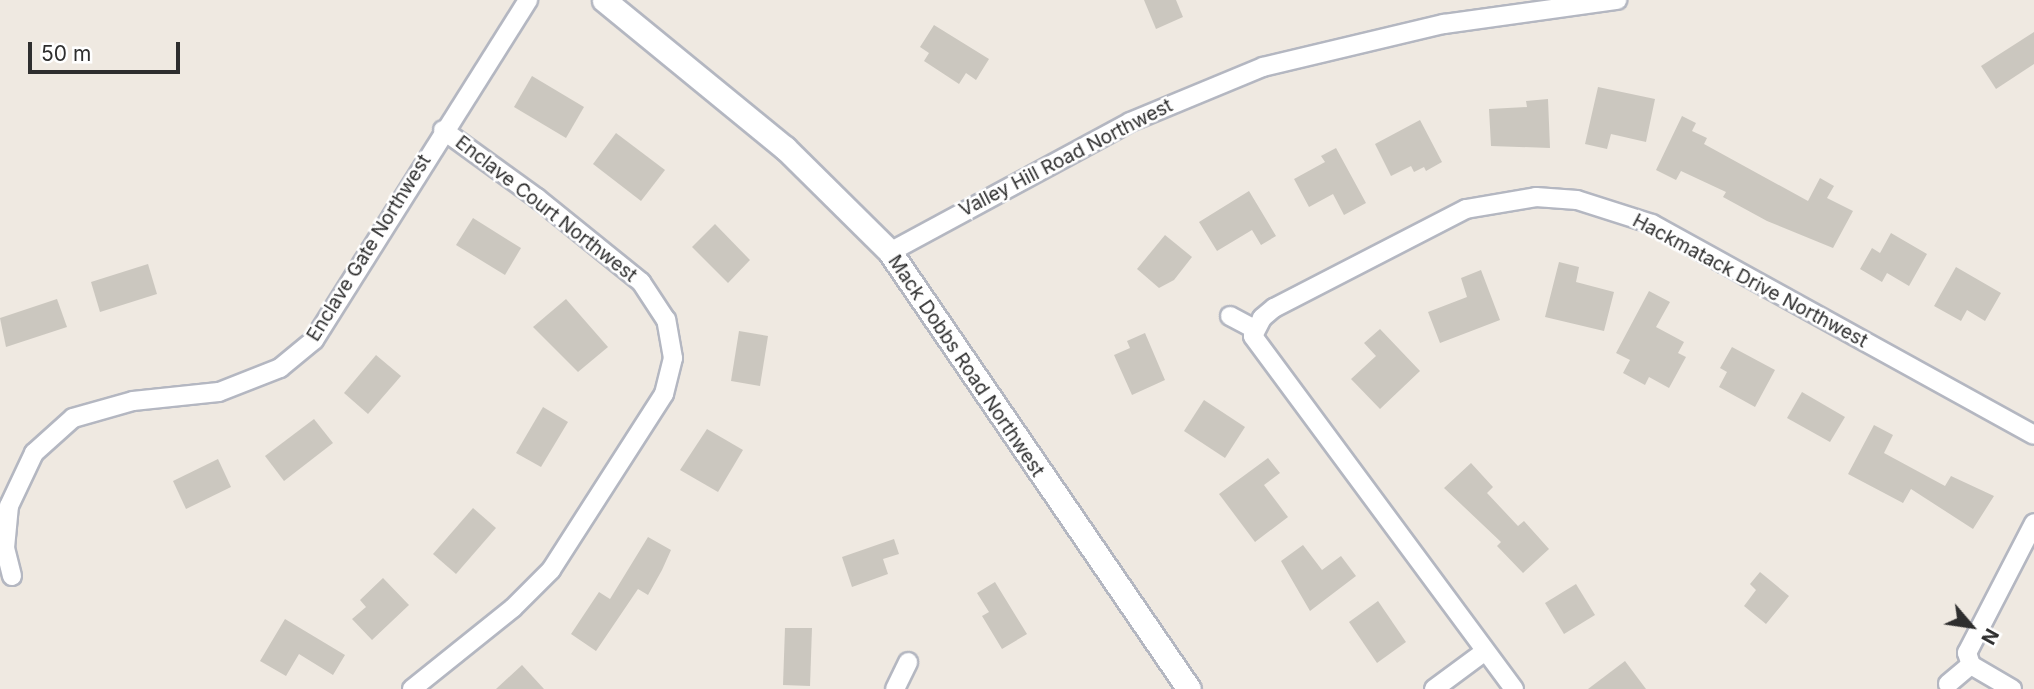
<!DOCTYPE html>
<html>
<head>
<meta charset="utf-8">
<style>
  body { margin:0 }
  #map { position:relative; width:2034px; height:689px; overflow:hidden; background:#efe9e1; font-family:Inter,sans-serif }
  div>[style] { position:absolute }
  .building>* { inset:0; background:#cbc7bf }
  .roads { filter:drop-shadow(2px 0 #b4b7c1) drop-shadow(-2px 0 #b4b7c1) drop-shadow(0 2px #b4b7c1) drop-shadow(0 -2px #b4b7c1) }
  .minor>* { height:18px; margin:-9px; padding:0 9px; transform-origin:9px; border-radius:9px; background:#fff }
  .tertiary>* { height:23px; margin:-11.5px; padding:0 11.5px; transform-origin:11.5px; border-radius:11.5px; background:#fff }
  span { translate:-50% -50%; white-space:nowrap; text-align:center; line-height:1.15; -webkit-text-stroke:5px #fff; paint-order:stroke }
  .street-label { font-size:19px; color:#2e2e2e }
  .north { position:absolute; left:1936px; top:591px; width:70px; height:70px; -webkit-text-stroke:5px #fff; paint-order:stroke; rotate:119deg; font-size:19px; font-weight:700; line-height:28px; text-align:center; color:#2e2e2e }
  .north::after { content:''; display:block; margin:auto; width:24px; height:32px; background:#2e2e2e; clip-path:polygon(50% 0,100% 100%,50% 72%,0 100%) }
  .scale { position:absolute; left:28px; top:42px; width:152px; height:32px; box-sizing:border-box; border:4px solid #2e2e2e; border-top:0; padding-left:9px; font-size:21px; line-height:24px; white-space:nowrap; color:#2e2e2e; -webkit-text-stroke:5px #fff; paint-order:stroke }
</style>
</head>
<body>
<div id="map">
  <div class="building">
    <div style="clip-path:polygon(1144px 0,1176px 0,1183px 17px,1156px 29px)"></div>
    <div style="clip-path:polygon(934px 25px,989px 59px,976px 80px,966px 73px,959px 84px,924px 61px,929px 53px,920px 47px)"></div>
    <div style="clip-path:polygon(2034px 32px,2034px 64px,1996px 89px,1981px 66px)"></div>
    <div style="clip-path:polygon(532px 76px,584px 107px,566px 138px,514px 107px)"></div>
    <div style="clip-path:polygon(1598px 87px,1655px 99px,1646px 142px,1611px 134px,1607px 149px,1585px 144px)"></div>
    <div style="clip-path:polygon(1548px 99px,1550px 148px,1491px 146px,1489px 109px,1527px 107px,1526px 101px)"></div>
    <div style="clip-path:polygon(1682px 116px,1696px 123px,1692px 131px,1707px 138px,1704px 144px,1808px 201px,1820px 178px,1834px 186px,1827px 198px,1853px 211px,1833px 248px,1767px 221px,1723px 197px,1726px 192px,1681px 171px,1676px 180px,1656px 170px)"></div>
    <div style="clip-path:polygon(1420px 120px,1442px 162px,1426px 171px,1424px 167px,1414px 172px,1411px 166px,1391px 176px,1375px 144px)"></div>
    <div style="clip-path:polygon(616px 133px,665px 170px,641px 201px,593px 164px)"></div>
    <div style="clip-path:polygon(1336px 148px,1366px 203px,1344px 215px,1333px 194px,1309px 207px,1294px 179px,1325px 162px,1321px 156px)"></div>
    <div style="clip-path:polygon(1249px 191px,1276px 236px,1261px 245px,1252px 230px,1217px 251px,1199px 222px)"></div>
    <div style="clip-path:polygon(473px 218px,521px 248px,505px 275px,456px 245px)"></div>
    <div style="clip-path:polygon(715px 224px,750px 260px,728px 283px,692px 247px)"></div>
    <div style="clip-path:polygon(1891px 233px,1927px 254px,1909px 286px,1887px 273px,1882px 282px,1860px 269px,1872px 248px,1880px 253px)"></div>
    <div style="clip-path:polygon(1165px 235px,1192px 257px,1174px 280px,1159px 288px,1137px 269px)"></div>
    <div style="clip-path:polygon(1559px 262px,1579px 267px,1576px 282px,1614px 292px,1604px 331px,1545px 317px)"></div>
    <div style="clip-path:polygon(148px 264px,157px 294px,100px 312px,91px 282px)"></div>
    <div style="clip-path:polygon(1956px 267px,2001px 293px,1985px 321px,1967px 310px,1961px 321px,1934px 306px)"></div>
    <div style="clip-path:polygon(1481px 270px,1500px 320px,1440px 343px,1428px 312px,1467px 297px,1461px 278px)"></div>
    <div style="clip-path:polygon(1649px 291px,1670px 302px,1656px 327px,1684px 342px,1678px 353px,1686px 357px,1669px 388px,1649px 377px,1645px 385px,1623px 373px,1630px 360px,1616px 353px)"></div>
    <div style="clip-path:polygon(57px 299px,67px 327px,6px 347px,0 318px)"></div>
    <div style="clip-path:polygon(566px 299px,608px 347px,578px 372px,533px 327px)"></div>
    <div style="clip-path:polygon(1380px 329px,1420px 371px,1380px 409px,1351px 379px,1376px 356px,1364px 343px)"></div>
    <div style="clip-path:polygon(739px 331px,768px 336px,760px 386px,731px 381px)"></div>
    <div style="clip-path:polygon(1145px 333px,1165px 380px,1132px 395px,1114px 355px,1130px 348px,1127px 341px)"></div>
    <div style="clip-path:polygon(1732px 347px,1775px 370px,1755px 407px,1719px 387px,1727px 372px,1720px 368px)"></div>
    <div style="clip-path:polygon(376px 355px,401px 376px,368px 414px,344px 393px)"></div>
    <div style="clip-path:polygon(1802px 392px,1845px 417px,1830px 442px,1787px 418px)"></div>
    <div style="clip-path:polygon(1204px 400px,1245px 427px,1225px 458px,1184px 431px)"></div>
    <div style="clip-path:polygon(543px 407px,568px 422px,541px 467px,516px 453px)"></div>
    <div style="clip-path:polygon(314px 419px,333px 443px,284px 481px,265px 456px)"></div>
    <div style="clip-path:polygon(1874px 425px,1893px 435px,1884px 453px,1945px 486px,1951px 476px,1994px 496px,1973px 529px,1911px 489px,1903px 503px,1848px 474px)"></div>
    <div style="clip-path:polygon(707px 429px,743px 450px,718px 492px,680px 470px)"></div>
    <div style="clip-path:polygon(1268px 458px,1280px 473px,1264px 485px,1288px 517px,1255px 542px,1219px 494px)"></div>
    <div style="clip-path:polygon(218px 459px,231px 487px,186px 509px,173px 481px)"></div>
    <div style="clip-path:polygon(1471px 463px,1493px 487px,1487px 493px,1518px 526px,1524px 521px,1549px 549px,1523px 573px,1497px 546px,1501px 542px,1444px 488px)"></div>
    <div style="clip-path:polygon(473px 508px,496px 528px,456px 574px,433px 554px)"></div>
    <div style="clip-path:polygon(648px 537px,671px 550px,662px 570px,648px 595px,638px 589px,596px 651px,571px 634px,599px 592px,610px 599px)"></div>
    <div style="clip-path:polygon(894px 539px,899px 554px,883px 559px,888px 574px,852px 587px,842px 557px)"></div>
    <div style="clip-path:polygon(1303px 545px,1322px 570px,1341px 556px,1356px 576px,1310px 611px,1281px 561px)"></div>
    <div style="clip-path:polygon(1760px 572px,1789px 596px,1766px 624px,1744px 606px,1756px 590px,1750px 584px)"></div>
    <div style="clip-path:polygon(383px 578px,409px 605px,372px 640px,352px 619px,366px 607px,360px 600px)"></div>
    <div style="clip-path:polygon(995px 582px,1027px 634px,1002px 649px,982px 616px,989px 612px,977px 593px)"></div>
    <div style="clip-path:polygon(1576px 584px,1595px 615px,1564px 634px,1545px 603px)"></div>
    <div style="clip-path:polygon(1378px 601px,1406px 642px,1377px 663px,1349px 622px)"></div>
    <div style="clip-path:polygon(285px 619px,345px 655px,333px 675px,299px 654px,286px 676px,260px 661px)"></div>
    <div style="clip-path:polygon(785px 628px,812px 628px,810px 686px,783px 685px)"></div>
    <div style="clip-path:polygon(1625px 661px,1646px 689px,1588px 689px)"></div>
    <div style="clip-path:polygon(522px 665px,544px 689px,496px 689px)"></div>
  </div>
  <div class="roads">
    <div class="minor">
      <div style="left:890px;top:252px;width:273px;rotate:-28.4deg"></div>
      <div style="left:1130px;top:122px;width:144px;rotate:-22.5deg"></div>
      <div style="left:1263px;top:67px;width:186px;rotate:-13.4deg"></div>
      <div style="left:1444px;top:24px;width:175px;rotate:-7.9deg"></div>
      <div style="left:1230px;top:316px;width:27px;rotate:28deg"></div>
      <div style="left:12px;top:576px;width:29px;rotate:-104deg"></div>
      <div style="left:5px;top:548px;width:42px;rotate:-84.6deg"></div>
      <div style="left:9px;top:506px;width:59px;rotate:-64.7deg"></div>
      <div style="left:34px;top:453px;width:52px;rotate:-41.9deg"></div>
      <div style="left:73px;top:418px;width:62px;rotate:-15.8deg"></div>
      <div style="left:133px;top:401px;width:86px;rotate:-6deg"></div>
      <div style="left:219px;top:392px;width:66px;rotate:-21.5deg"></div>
      <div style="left:280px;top:368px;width:44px;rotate:-39.5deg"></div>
      <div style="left:314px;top:340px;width:402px;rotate:-57.8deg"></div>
      <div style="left:1948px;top:684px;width:30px;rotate:-40deg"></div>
      <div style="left:412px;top:689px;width:129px;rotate:-38.7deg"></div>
      <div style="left:513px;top:608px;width:54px;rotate:-45deg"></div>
      <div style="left:551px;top:570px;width:209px;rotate:-57.3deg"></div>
      <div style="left:664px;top:394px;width:37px;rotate:-76deg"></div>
      <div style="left:673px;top:358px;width:39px;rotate:-100deg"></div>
      <div style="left:666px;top:320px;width:45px;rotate:-123.3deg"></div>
      <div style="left:641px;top:282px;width:134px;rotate:-141.1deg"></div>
      <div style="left:537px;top:198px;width:116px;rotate:-144.1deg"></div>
      <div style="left:895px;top:689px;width:30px;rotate:-64deg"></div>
      <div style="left:1434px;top:689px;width:62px;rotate:-36.5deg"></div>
      <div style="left:1514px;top:689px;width:439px;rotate:-126.5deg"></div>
      <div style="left:1253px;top:336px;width:20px;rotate:-63deg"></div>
      <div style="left:1262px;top:318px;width:16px;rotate:-40deg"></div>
      <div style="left:1274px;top:308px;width:216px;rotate:-27.3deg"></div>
      <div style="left:1466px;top:209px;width:71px;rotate:-9.7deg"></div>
      <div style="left:1536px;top:197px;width:41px;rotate:4.2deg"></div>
      <div style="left:1577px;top:200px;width:79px;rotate:17.7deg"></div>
      <div style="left:1652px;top:224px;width:436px;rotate:28.9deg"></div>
      <div style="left:2012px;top:689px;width:48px;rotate:-149.7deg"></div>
      <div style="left:1971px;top:665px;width:13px;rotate:-108deg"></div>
      <div style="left:1967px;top:653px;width:146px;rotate:-62.7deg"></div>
    </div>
    <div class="tertiary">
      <div style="left:604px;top:0;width:234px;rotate:39.3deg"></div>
      <div style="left:785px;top:148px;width:148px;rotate:44.7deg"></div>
      <div style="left:890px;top:252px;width:529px;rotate:55.62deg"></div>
    </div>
  </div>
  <div class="street-label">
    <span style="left:1066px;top:158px;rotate:-27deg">Valley Hill Road Northwest</span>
    <span style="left:546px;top:209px;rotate:38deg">Enclave Court Northwest</span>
    <span style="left:369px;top:248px;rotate:-58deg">Enclave Gate Northwest</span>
    <span style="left:1750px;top:281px;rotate:28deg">Hackmatack Drive Northwest</span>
    <span style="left:966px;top:366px;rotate:56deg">Mack Dobbs Road Northwest</span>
  </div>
  <div class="north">N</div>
  <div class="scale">50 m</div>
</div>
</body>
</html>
